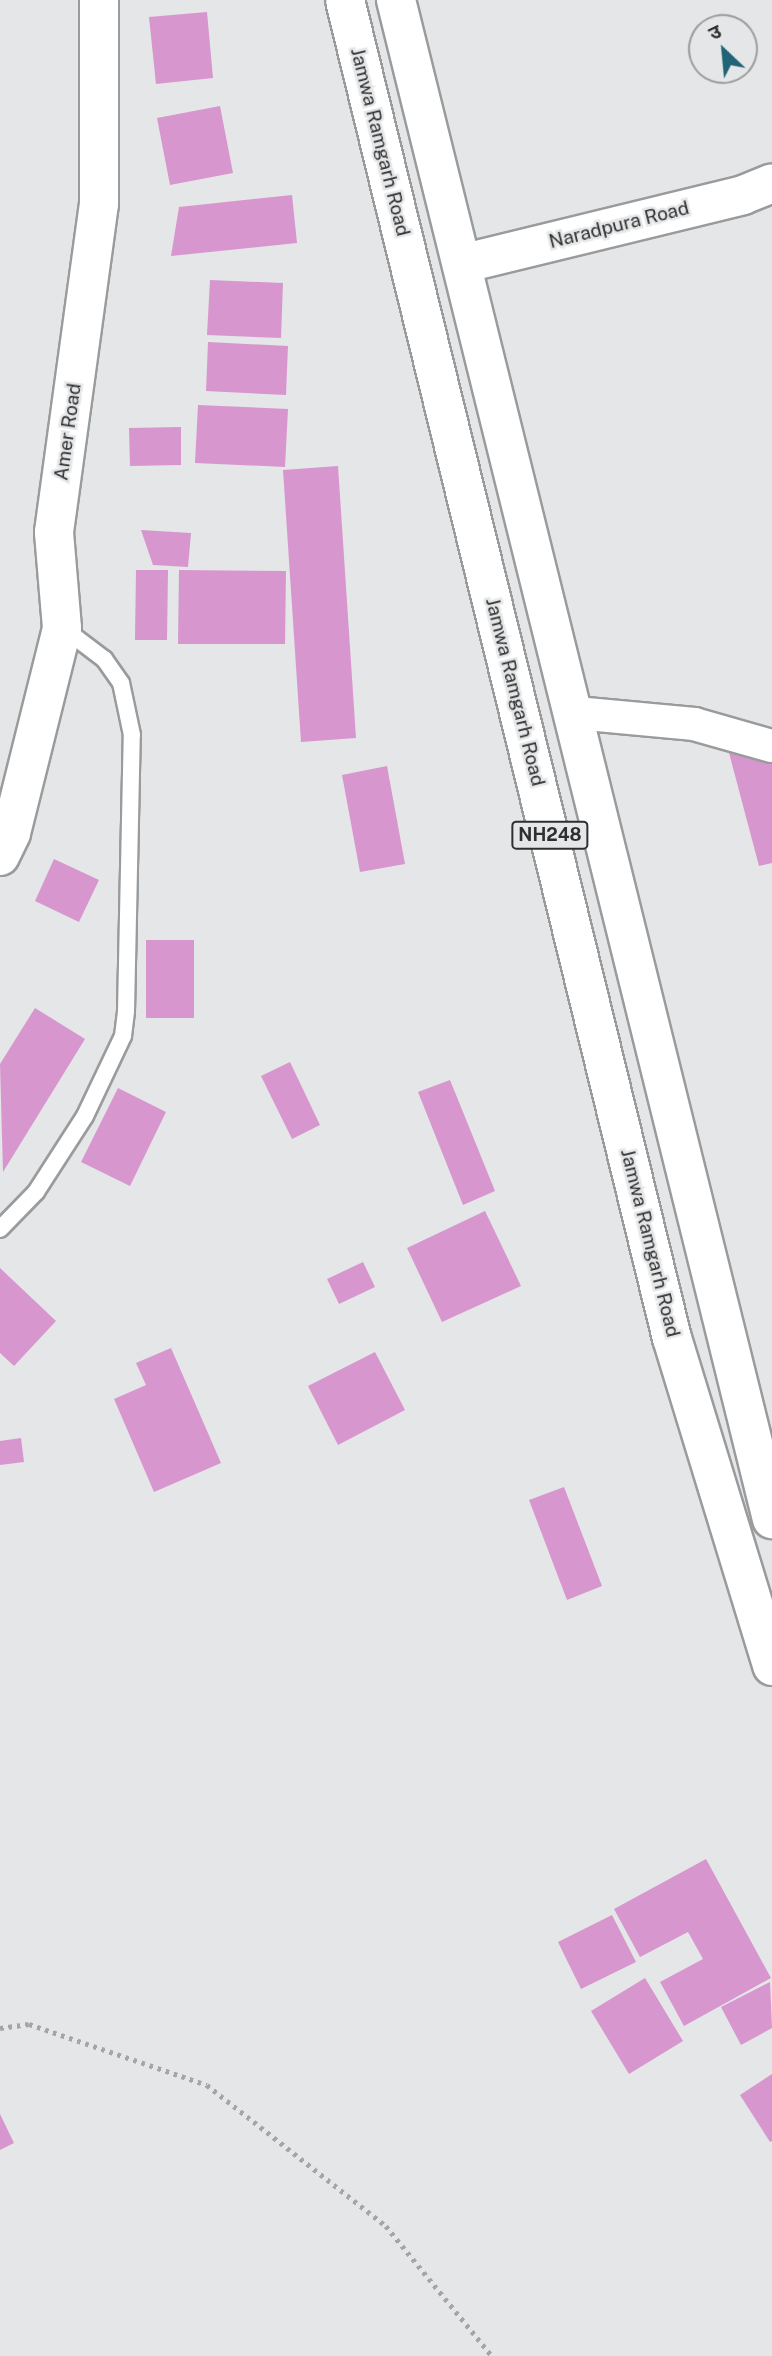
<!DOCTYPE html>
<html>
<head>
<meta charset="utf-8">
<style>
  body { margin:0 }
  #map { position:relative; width:772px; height:2356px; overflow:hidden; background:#e4e6e8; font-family:"Public Sans","Noto Sans Devanagari",sans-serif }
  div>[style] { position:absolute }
  .building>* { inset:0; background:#d896ce }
  .path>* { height:4.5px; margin-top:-2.25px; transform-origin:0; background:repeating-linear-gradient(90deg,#a4a5a7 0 3.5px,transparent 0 8.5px) }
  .roads { filter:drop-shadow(2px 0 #999b9d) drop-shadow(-2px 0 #999b9d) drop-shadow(0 2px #999b9d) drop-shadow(0 -2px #999b9d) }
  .service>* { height:16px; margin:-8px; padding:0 8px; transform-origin:8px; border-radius:8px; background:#fff }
  .minor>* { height:32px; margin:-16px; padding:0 16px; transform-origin:16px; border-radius:16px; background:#fff }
  .tertiary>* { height:38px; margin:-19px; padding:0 19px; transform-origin:19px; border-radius:19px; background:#fff }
  .secondary>* { height:38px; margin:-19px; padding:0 19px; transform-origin:19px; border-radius:19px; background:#fff }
  .trunk>* { height:38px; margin:-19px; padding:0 19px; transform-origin:19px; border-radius:19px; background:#fff }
  span { translate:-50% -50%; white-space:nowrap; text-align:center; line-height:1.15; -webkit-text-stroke:5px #e4e6e8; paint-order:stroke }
  .shield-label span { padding:2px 5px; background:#e4e6e8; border:2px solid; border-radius:5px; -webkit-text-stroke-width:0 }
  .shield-label { font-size:18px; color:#2e2f2f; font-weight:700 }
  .street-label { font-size:19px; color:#2e2f2f }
  .north { position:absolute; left:688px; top:14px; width:70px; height:70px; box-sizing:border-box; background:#e4e6e8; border:2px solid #9b9d9e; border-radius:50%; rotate:334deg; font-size:19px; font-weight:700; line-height:28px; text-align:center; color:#2e2f2f }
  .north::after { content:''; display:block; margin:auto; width:24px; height:32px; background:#226477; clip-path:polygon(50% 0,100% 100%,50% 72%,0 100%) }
</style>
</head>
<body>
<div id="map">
  <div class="building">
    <div style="clip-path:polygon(207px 12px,213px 78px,156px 84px,149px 17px)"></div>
    <div style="clip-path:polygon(220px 106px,233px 173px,170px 185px,157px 118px)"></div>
    <div style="clip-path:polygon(292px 195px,297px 243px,171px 256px,179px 207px)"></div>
    <div style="clip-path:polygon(210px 280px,283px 283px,281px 338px,207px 335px)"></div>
    <div style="clip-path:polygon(208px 342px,288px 346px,286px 395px,206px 391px)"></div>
    <div style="clip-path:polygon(198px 405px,288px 409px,285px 467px,195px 463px)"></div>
    <div style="clip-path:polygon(181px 427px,181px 465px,130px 466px,129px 428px)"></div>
    <div style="clip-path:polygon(338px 466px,356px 738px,301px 742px,283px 470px)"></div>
    <div style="clip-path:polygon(141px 530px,191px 533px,188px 567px,153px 565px)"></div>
    <div style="clip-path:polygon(136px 570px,168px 570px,167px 640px,135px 640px)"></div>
    <div style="clip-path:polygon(179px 570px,286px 571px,285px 644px,178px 644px)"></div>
    <div style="clip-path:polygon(728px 749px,772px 758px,772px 863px,759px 866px)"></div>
    <div style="clip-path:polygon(387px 766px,405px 864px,360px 872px,342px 775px)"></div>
    <div style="clip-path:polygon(54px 859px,99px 880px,79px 922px,35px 901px)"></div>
    <div style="clip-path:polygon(146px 940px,194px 940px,194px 1018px,146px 1018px)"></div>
    <div style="clip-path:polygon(35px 1008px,85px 1039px,3px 1172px,0 1064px)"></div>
    <div style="clip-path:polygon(290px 1062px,320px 1125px,292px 1139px,261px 1076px)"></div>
    <div style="clip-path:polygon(450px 1080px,495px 1191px,463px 1205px,418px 1092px)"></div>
    <div style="clip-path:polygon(118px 1088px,166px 1112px,130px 1186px,81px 1162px)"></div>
    <div style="clip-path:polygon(485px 1211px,521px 1286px,442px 1322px,407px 1248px)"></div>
    <div style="clip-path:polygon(363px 1262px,375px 1287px,339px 1304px,327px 1279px)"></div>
    <div style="clip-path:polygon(0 1268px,56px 1321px,14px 1366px,0 1353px)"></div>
    <div style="clip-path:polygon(171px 1348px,221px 1463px,154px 1492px,114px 1399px,146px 1385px,136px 1363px)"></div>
    <div style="clip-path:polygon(375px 1352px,405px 1410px,338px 1445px,308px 1386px)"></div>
    <div style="clip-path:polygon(21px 1438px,24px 1462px,0 1465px,0 1441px)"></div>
    <div style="clip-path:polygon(564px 1487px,602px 1586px,567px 1600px,529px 1500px)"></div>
    <div style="clip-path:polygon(706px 1859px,771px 1978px,684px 2026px,660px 1982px,703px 1959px,688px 1932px,640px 1957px,614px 1909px)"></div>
    <div style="clip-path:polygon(612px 1915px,636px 1962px,581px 1989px,558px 1942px)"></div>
    <div style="clip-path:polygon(645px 1978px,683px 2041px,629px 2074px,591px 2011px)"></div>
    <div style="clip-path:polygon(770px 1982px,772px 2028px,741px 2045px,721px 2007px)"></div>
    <div style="clip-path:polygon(772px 2074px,772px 2141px,770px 2142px,740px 2095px)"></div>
    <div style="clip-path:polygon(0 2114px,14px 2143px,0 2150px)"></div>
  </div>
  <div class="path">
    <div style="left:0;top:2028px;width:29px;rotate:-8deg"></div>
    <div style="left:29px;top:2024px;width:188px;rotate:18.9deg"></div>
    <div style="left:207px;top:2085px;width:228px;rotate:38.2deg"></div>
    <div style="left:386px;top:2226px;width:168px;rotate:50.8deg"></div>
  </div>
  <div class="roads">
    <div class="service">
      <div style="left:0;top:1229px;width:52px;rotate:-45.8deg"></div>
      <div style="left:36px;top:1192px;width:90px;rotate:-57.2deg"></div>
      <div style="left:85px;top:1116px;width:89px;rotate:-64.6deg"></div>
      <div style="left:123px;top:1036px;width:25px;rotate:-83deg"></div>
      <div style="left:126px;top:1011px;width:276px;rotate:-88.8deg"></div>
      <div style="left:132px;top:735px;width:53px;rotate:-101.9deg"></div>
      <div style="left:121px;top:683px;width:29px;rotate:-125deg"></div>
      <div style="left:104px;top:659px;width:51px;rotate:-142.9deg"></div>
    </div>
    <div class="minor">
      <div style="left:576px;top:713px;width:119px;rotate:5.3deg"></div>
      <div style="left:694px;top:724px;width:81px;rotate:15.8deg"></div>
    </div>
    <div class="tertiary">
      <div style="left:465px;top:263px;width:286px;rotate:-13.7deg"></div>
      <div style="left:743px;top:195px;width:31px;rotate:-22deg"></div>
    </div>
    <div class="secondary">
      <div style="left:0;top:856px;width:25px;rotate:-64deg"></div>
      <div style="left:11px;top:833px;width:211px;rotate:-76deg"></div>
      <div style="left:62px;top:628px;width:96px;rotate:-94.8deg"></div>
      <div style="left:54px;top:532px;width:331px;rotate:-82.2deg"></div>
      <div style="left:99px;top:204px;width:204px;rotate:-90deg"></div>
    </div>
    <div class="trunk">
      <div style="left:345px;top:0;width:1377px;rotate:76.27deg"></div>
      <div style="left:672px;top:1338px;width:343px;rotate:73deg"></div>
      <div style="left:396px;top:0;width:1565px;rotate:76.1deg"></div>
    </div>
  </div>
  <div class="shield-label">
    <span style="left:550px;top:835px">NH248</span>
  </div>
  <div class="street-label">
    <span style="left:380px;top:142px;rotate:76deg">Jamwa Ramgarh Road</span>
    <span style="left:619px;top:225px;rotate:-14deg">Naradpura Road</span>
    <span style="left:68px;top:432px;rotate:-82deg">Amer Road</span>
    <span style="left:515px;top:692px;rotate:76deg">Jamwa Ramgarh Road</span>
    <span style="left:650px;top:1243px;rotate:76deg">Jamwa Ramgarh Road</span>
  </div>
  <div class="north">उ</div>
</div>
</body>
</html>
